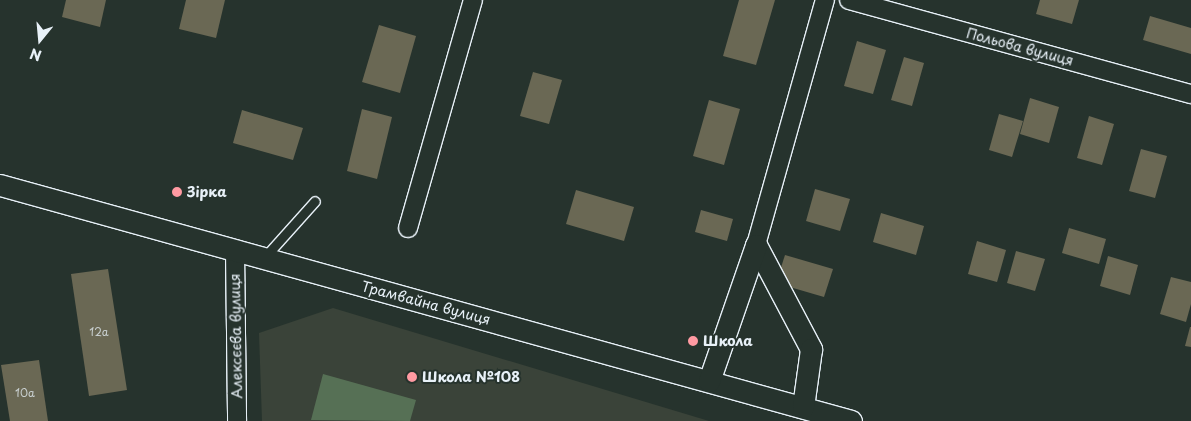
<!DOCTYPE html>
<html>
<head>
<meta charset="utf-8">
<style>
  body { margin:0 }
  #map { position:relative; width:1191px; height:421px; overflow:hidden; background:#26332d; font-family:"Playpen Sans",sans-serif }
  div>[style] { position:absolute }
  .built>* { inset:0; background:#3a4339 }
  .green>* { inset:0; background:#567055 }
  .building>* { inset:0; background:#6a6854 }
  .roads { filter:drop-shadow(1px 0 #e8f1f8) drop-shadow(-1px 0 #e8f1f8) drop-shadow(0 1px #e8f1f8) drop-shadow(0 -1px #e8f1f8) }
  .service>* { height:9px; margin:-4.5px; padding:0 4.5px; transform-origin:4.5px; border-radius:4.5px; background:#26332d }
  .minor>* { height:18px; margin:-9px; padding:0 9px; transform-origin:9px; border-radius:9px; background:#26332d }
  .tertiary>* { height:21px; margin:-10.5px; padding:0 10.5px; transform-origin:10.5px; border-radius:10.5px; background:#26332d }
  .dots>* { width:14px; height:14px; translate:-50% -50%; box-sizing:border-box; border:2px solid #26332d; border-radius:50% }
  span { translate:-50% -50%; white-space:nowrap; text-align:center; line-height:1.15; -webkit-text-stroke:4px #26332d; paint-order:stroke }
  .number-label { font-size:11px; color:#c8cfcf }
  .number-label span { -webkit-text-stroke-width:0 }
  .street-label { font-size:14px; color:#e8f1f8 }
  .poi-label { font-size:14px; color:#e8f1f8; font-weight:700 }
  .left { translate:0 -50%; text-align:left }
  .north { position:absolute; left:15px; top:15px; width:50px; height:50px; -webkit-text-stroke:4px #26332d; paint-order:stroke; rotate:197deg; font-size:14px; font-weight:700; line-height:20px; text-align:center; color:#e8f1f8 }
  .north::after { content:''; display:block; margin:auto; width:18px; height:22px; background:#e8f1f8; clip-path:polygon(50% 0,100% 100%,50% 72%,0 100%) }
</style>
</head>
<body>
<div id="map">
  <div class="built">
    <div style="clip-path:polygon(333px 308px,709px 421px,262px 421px,259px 333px)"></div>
  </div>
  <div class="green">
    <div style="clip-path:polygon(323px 374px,416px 400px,410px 421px,311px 420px)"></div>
  </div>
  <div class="building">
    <div style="clip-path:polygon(66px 0,106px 0,100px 27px,62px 17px)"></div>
    <div style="clip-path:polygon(186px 0,225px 0,216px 38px,179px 29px)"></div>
    <div style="clip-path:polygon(739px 0,775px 0,756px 65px,723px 56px)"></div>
    <div style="clip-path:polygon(1040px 0,1079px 0,1072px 24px,1036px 14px)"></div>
    <div style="clip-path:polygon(1150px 16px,1191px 28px,1191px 54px,1143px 40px)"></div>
    <div style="clip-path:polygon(379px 25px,416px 36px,400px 93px,362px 82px)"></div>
    <div style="clip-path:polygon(857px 41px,886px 50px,873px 94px,844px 86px)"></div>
    <div style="clip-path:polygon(904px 57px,924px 63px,912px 106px,891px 100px)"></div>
    <div style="clip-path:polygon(533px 72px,562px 80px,549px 124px,520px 116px)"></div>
    <div style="clip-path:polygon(1030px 98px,1059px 107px,1049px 143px,1020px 134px)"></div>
    <div style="clip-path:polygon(709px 100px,740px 109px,724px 165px,693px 156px)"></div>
    <div style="clip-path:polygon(362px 109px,392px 117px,377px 179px,347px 171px)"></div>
    <div style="clip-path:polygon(242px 110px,303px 128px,293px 160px,233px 143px)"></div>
    <div style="clip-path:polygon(999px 114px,1023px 121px,1012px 157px,989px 150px)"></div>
    <div style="clip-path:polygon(1089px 116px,1114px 124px,1102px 165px,1077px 158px)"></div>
    <div style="clip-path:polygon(1141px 149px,1167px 156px,1155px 198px,1129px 191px)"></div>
    <div style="clip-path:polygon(815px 189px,850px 199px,840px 231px,806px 221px)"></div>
    <div style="clip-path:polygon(576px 190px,634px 207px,624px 241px,566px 224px)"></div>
    <div style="clip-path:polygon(701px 210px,733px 219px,727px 241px,695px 232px)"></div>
    <div style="clip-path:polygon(881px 213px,924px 226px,916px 255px,873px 242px)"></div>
    <div style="clip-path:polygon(1069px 228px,1106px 239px,1099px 264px,1062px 253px)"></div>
    <div style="clip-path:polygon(977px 241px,1006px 250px,997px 282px,968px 274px)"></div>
    <div style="clip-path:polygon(1016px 251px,1045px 259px,1035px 291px,1007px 283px)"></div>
    <div style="clip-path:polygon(785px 255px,833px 269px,824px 297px,776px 283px)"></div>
    <div style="clip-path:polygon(1108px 256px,1138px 265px,1130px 295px,1100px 286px)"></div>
    <div style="clip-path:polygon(108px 269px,127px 390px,89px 396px,71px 274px)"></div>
    <div style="clip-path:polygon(1171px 277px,1191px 282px,1191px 304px,1186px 322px,1160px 314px)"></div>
    <div style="clip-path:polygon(1190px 327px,1191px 327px,1191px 347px,1185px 346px)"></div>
    <div style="clip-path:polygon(39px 360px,48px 421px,10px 421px,1px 365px)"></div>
  </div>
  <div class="roads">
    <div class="service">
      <div style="left:264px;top:258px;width:76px;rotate:-48.2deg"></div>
    </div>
    <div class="minor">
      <div style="left:849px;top:0;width:355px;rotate:15.4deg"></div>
      <div style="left:408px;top:228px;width:237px;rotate:-74.1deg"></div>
      <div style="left:756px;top:245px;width:255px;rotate:-74.3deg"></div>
      <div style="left:235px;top:250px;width:171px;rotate:89.3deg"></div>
    </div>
    <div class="tertiary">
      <div style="left:0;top:185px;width:883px;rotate:15.5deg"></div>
      <div style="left:756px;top:245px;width:118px;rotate:62.1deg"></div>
      <div style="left:811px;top:349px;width:59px;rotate:97.9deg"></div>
      <div style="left:709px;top:381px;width:144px;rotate:-70.9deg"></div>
    </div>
  </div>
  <div class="dots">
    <div style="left:177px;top:192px;background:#ff9aa2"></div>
    <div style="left:693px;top:341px;background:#ff9aa2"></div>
    <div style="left:412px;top:377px;background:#ff9aa2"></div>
  </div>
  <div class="number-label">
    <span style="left:99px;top:332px">12а</span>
    <span style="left:25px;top:393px">10а</span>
  </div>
  <div class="street-label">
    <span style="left:1020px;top:47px;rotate:15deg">Польова вулиця</span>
    <span style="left:426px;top:303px;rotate:15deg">Трамвайна вулиця</span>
    <span style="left:236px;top:336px;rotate:-91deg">Алексєєва вулиця</span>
  </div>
  <div class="poi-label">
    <span class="left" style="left:187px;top:192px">Зірка</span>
    <span class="left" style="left:703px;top:341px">Школа</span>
    <span class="left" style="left:422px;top:377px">Школа №108</span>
  </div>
  <div class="north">N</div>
</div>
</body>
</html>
